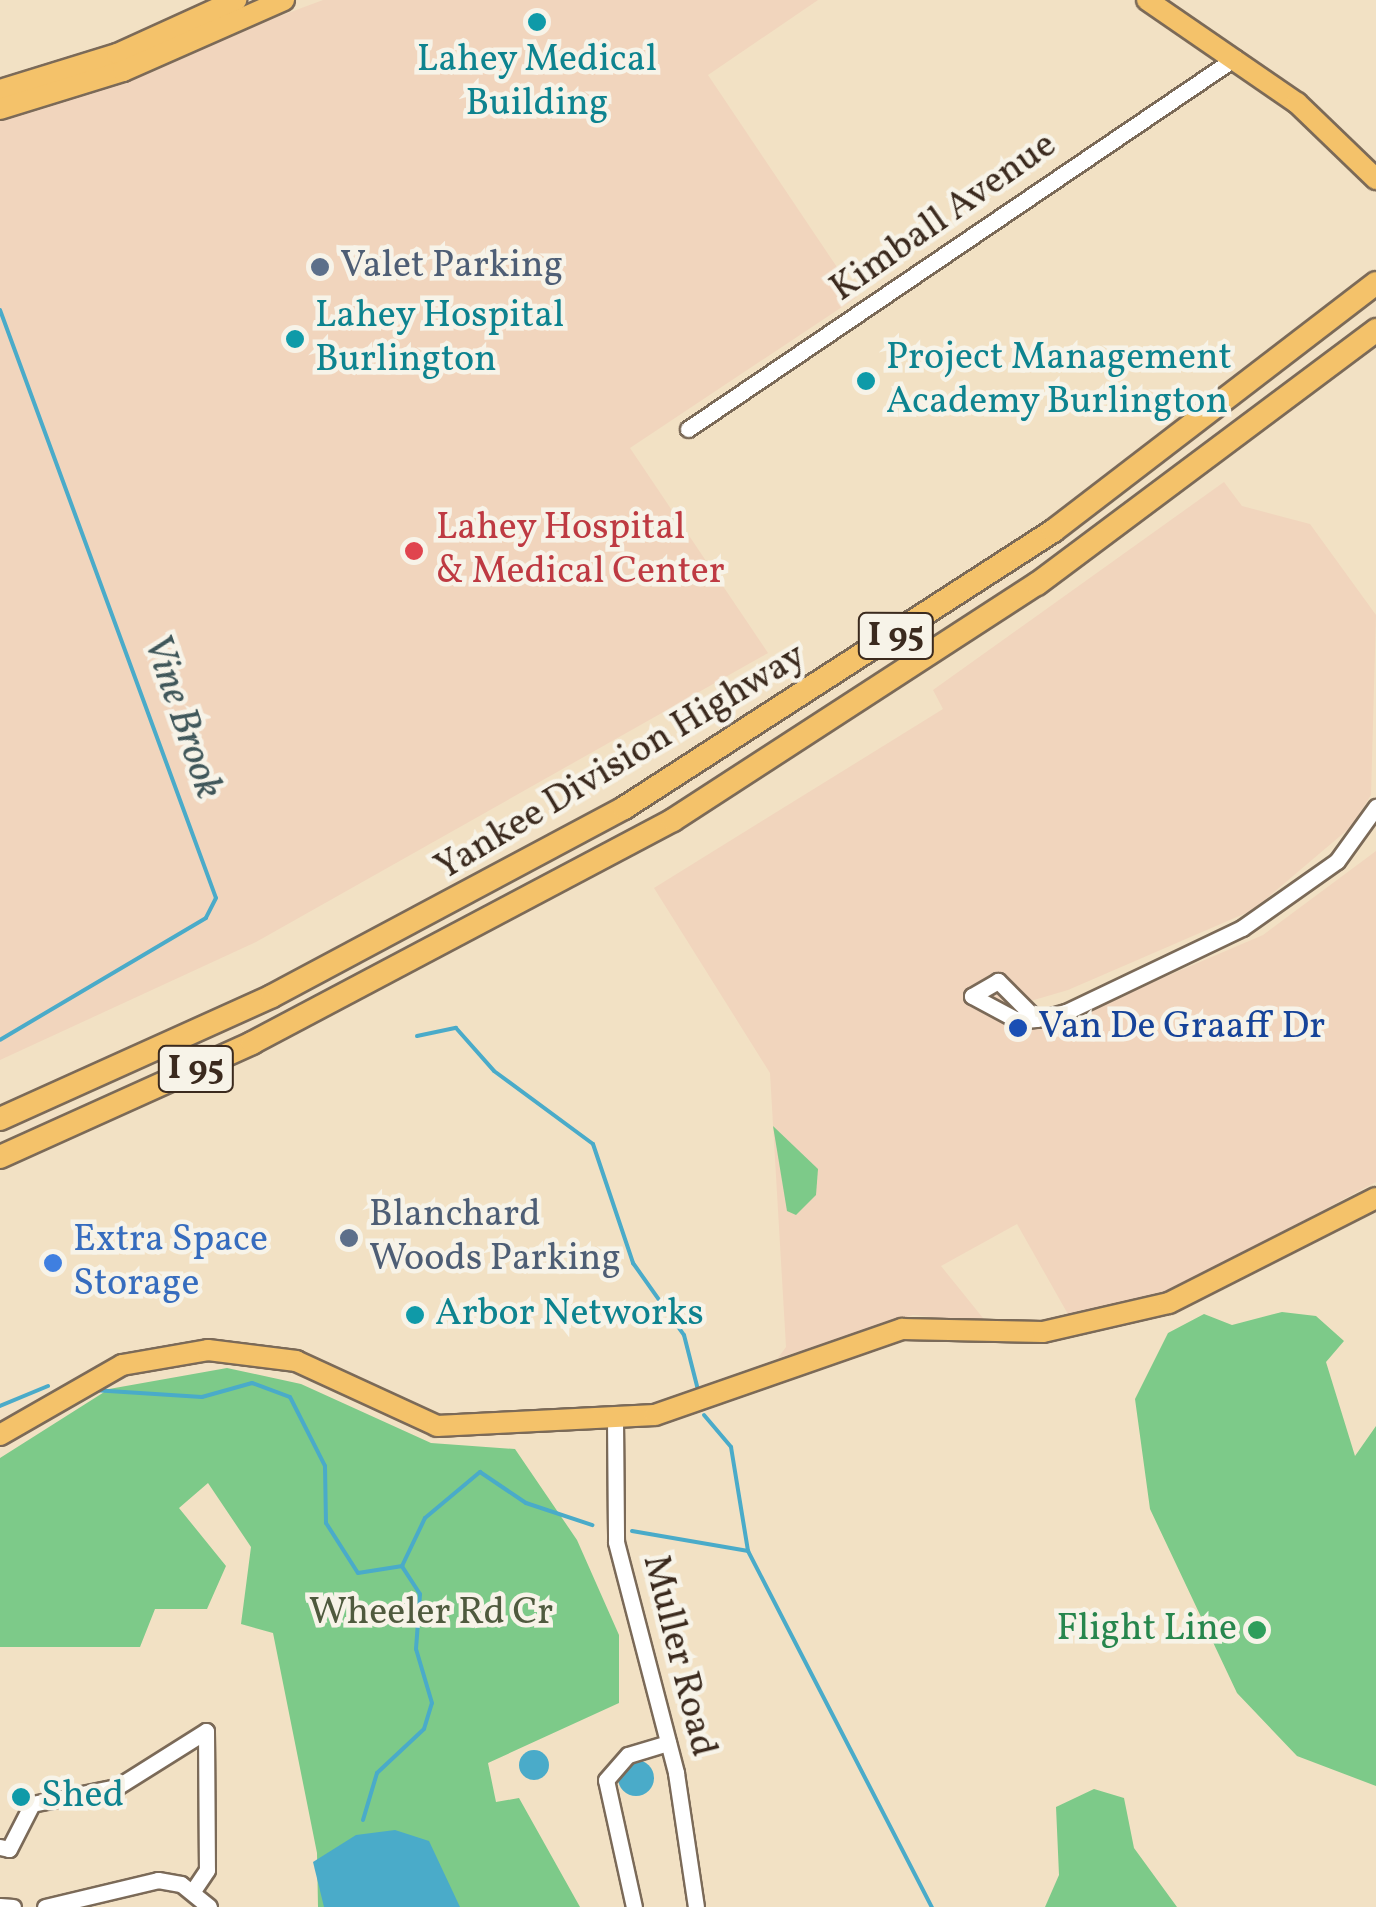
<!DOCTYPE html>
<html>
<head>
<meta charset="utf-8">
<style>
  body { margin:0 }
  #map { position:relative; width:1376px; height:1907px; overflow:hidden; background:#f2e1c4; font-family:Vollkorn,serif }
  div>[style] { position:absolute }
  .built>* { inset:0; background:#f1d5bd }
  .green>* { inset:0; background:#7dca89 }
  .water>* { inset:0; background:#4aabc9 }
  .round { border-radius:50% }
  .stream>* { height:4px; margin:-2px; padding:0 2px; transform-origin:2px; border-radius:2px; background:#4aabc9 }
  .roads { filter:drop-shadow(2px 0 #7b6a58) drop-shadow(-2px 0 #7b6a58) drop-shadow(0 2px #7b6a58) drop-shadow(0 -2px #7b6a58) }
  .minor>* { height:15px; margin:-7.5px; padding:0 7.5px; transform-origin:7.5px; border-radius:7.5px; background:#fff }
  .major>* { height:20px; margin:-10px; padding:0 10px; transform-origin:10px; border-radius:10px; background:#f4c26a }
  .highway>* { height:22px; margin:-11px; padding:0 11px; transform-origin:11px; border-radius:11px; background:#f4c26a }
  .dots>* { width:28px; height:28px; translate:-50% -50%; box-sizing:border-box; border:5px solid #f7f3e8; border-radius:50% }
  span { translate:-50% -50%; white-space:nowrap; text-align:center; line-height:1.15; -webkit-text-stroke:9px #f7f3e8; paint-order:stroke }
  .shield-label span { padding:2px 8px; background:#f7f3e8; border:2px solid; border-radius:8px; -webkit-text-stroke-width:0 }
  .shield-label { font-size:35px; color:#3b2a1e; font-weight:700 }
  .culture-label { font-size:38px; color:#0d838f }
  .left { translate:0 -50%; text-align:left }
  .street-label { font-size:38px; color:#3b2a1e }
  .service-label { font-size:38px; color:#4e5e75 }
  .health-label { font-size:38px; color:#be3a42 }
  .transit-label { font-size:38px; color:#164399 }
  .shop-label { font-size:38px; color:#366cbe }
  .park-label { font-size:38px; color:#4f5a3e }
  .leisure-label { font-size:38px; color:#27864d }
  .right { translate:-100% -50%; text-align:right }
  .water-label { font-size:40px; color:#40575a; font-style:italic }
</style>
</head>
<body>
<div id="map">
  <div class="built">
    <div style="clip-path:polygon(323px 0,818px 0,708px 75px,857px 297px,630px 448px,768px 653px,256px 942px,0 1060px,0 120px)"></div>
    <div style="clip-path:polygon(1224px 482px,1242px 506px,1310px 524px,1376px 615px,1371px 795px,1352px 826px,1253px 910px,1068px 990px,1003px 1009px,981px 998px,968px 1005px,1024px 1027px,1076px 1015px,1263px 935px,1376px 851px,1376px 1182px,1176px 1288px,1069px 1316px,1017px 1224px,941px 1266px,987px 1323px,913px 1315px,778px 1358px,786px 1347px,770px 1073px,654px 888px,943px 709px,933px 690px)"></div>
  </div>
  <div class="green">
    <div style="clip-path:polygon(773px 1126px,818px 1169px,816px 1195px,796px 1215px,787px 1211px)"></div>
    <div style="clip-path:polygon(1282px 1312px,1316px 1316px,1344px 1341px,1326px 1362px,1355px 1456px,1376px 1426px,1376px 1786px,1297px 1756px,1237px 1693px,1150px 1509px,1135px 1399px,1168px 1333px,1204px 1314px,1232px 1325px)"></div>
    <div style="clip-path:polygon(227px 1368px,301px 1384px,431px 1443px,515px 1449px,577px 1540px,619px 1635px,619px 1703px,488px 1763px,496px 1802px,519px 1798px,580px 1907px,318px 1907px,317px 1853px,273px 1633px,241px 1624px,251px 1547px,208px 1483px,179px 1508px,226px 1566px,207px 1609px,155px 1609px,140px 1647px,0 1647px,0 1458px,109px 1389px)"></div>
    <div style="clip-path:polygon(1094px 1789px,1124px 1798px,1134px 1848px,1177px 1907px,1045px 1907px,1059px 1875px,1056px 1807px)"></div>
  </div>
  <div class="water">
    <div class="round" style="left:519px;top:1750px;width:30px;height:30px"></div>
    <div class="round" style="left:618px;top:1760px;width:36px;height:36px"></div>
    <div style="clip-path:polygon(395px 1830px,429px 1841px,460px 1907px,324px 1907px,313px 1862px,356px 1835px)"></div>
  </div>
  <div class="stream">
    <div style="left:0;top:310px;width:626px;rotate:69.83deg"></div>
    <div style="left:216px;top:898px;width:22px;rotate:117deg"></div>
    <div style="left:206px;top:918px;width:239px;rotate:149.4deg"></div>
    <div style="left:417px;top:1036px;width:40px;rotate:-12deg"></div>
    <div style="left:456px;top:1028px;width:57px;rotate:48.5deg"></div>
    <div style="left:494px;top:1071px;width:123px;rotate:36.4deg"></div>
    <div style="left:593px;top:1144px;width:126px;rotate:71.4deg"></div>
    <div style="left:633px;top:1263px;width:88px;rotate:54.7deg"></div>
    <div style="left:684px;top:1335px;width:57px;rotate:75.7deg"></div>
    <div style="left:93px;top:1390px;width:109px;rotate:3.7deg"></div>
    <div style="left:202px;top:1397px;width:52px;rotate:-15.6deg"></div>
    <div style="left:252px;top:1383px;width:40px;rotate:20.2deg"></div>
    <div style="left:290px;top:1397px;width:77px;rotate:63.1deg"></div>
    <div style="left:325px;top:1466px;width:57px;rotate:89deg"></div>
    <div style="left:326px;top:1523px;width:59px;rotate:57.4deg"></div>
    <div style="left:358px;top:1573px;width:45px;rotate:-9deg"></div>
    <div style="left:0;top:1406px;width:52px;rotate:-22.6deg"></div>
    <div style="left:704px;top:1415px;width:42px;rotate:49.8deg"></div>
    <div style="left:731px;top:1447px;width:105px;rotate:80.7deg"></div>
    <div style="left:748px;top:1551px;width:401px;rotate:62.7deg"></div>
    <div style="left:632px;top:1531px;width:118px;rotate:9.8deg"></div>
    <div style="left:402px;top:1566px;width:53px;rotate:-64.4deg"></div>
    <div style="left:425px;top:1518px;width:72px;rotate:-39.9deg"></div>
    <div style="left:480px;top:1472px;width:55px;rotate:34deg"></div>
    <div style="left:526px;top:1503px;width:70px;rotate:18.4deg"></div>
    <div style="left:363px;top:1820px;width:49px;rotate:-73.4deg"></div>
    <div style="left:377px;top:1773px;width:64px;rotate:-43.1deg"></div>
    <div style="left:424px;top:1729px;width:27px;rotate:-73deg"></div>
    <div style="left:432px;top:1703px;width:56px;rotate:-106.5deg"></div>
    <div style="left:416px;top:1649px;width:55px;rotate:-85.8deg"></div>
    <div style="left:420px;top:1594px;width:33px;rotate:-123deg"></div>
  </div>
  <div class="roads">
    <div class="minor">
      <div style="left:688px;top:429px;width:661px;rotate:-34.15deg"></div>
      <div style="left:1036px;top:1019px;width:54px;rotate:-135deg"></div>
      <div style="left:998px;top:981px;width:30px;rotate:150deg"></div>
      <div style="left:972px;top:996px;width:49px;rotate:28.1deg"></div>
      <div style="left:1015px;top:1019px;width:10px;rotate:6deg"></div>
      <div style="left:1025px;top:1020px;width:11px;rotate:-5deg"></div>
      <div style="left:1036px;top:1019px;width:12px;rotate:-9deg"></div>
      <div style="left:1048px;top:1017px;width:19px;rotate:-16deg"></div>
      <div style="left:1066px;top:1012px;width:195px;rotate:-25.5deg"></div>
      <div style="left:1242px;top:928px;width:116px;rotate:-35.2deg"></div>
      <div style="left:1337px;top:861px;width:67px;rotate:-54.2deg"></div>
      <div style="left:615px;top:1419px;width:123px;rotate:89.5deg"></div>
      <div style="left:616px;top:1542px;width:239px;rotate:75.4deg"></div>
      <div style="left:676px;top:1773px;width:135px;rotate:81.5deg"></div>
      <div style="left:0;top:1847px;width:9px;rotate:13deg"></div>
      <div style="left:9px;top:1849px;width:51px;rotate:-62.9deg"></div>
      <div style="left:32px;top:1804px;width:87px;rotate:-11.3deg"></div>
      <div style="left:117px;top:1787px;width:105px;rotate:-32.2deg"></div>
      <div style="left:206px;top:1731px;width:139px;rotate:89.6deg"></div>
      <div style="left:207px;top:1870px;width:25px;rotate:124deg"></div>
      <div style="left:0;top:1906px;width:13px;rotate:4deg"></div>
      <div style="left:45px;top:1907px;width:116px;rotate:-13.4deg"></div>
      <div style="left:158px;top:1880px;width:23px;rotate:10deg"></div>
      <div style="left:181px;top:1884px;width:36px;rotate:39deg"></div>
      <div style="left:634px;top:1907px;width:130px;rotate:-102.4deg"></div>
      <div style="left:606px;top:1780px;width:33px;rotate:-49deg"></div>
      <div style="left:628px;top:1755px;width:42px;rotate:-16.7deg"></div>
    </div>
    <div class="major">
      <div style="left:1147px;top:0;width:182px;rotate:34.5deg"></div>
      <div style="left:1297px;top:103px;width:110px;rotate:43.9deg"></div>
      <div style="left:0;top:90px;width:122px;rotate:-17.1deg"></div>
      <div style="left:117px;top:54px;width:131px;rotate:-24.4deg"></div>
      <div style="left:0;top:109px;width:129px;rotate:-17.2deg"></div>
      <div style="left:123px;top:71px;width:176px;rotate:-23.8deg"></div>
      <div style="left:0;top:1435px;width:141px;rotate:-29.8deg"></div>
      <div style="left:122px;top:1365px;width:87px;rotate:-9.9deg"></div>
      <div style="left:208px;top:1350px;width:89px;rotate:7.1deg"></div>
      <div style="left:296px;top:1361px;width:155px;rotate:24.7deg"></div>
      <div style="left:437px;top:1426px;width:218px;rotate:-2.9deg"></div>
      <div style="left:655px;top:1415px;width:262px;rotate:-19.2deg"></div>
      <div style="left:902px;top:1329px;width:141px;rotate:1.2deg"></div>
      <div style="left:1043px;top:1332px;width:129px;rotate:-13deg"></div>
      <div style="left:1169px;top:1303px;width:232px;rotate:-26.9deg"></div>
    </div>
    <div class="highway">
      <div style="left:0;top:1119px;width:299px;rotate:-24.3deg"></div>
      <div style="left:272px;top:996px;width:399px;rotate:-28.1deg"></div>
      <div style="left:624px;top:808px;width:511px;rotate:-32.85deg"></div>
      <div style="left:1053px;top:531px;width:407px;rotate:-37.5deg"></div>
      <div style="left:0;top:1157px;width:277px;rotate:-24.3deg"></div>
      <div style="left:252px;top:1043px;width:476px;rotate:-27.9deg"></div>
      <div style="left:673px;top:820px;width:434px;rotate:-33deg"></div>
      <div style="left:1037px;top:584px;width:424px;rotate:-36.8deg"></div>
    </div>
  </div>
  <div class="dots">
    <div style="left:537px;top:22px;background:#0f9aa8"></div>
    <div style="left:320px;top:267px;background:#5c6f8a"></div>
    <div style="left:295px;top:339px;background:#0f9aa8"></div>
    <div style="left:866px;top:381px;background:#0f9aa8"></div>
    <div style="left:414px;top:551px;background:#e0444e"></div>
    <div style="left:1018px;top:1028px;background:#1a4fb4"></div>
    <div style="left:349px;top:1238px;background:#5c6f8a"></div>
    <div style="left:53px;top:1263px;background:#3f7fe0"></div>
    <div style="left:415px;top:1315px;background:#0f9aa8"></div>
    <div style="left:1257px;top:1630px;background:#2e9e5b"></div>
    <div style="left:21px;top:1797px;background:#0f9aa8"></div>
  </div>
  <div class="shield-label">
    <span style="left:896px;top:636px">I 95</span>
    <span style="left:196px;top:1069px">I 95</span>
  </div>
  <div class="culture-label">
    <span style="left:537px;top:83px">Lahey Medical<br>Building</span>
    <span class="left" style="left:315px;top:339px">Lahey Hospital<br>Burlington</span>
    <span class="left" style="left:886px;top:381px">Project Management<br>Academy Burlington</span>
    <span class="left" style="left:435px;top:1315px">Arbor Networks</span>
    <span class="left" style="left:41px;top:1797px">Shed</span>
  </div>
  <div class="street-label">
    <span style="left:944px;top:218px;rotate:-35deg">Kimball Avenue</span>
    <span style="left:621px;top:763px;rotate:-31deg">Yankee Division Highway</span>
    <span style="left:678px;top:1656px;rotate:76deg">Muller Road</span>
  </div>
  <div class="service-label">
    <span class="left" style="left:340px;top:267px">Valet Parking</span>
    <span class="left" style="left:369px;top:1238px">Blanchard<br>Woods Parking</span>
  </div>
  <div class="health-label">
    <span class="left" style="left:436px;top:551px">Lahey Hospital<br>&amp; Medical Center</span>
  </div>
  <div class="transit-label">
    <span class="left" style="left:1038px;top:1028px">Van De Graaff Dr</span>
  </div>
  <div class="shop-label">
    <span class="left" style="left:73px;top:1263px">Extra Space<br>Storage</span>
  </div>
  <div class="park-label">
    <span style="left:431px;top:1614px">Wheeler Rd Cr</span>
  </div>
  <div class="leisure-label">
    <span class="right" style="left:1237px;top:1630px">Flight Line</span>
  </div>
  <div class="water-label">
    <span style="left:181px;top:717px;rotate:71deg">Vine Brook</span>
  </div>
</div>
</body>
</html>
